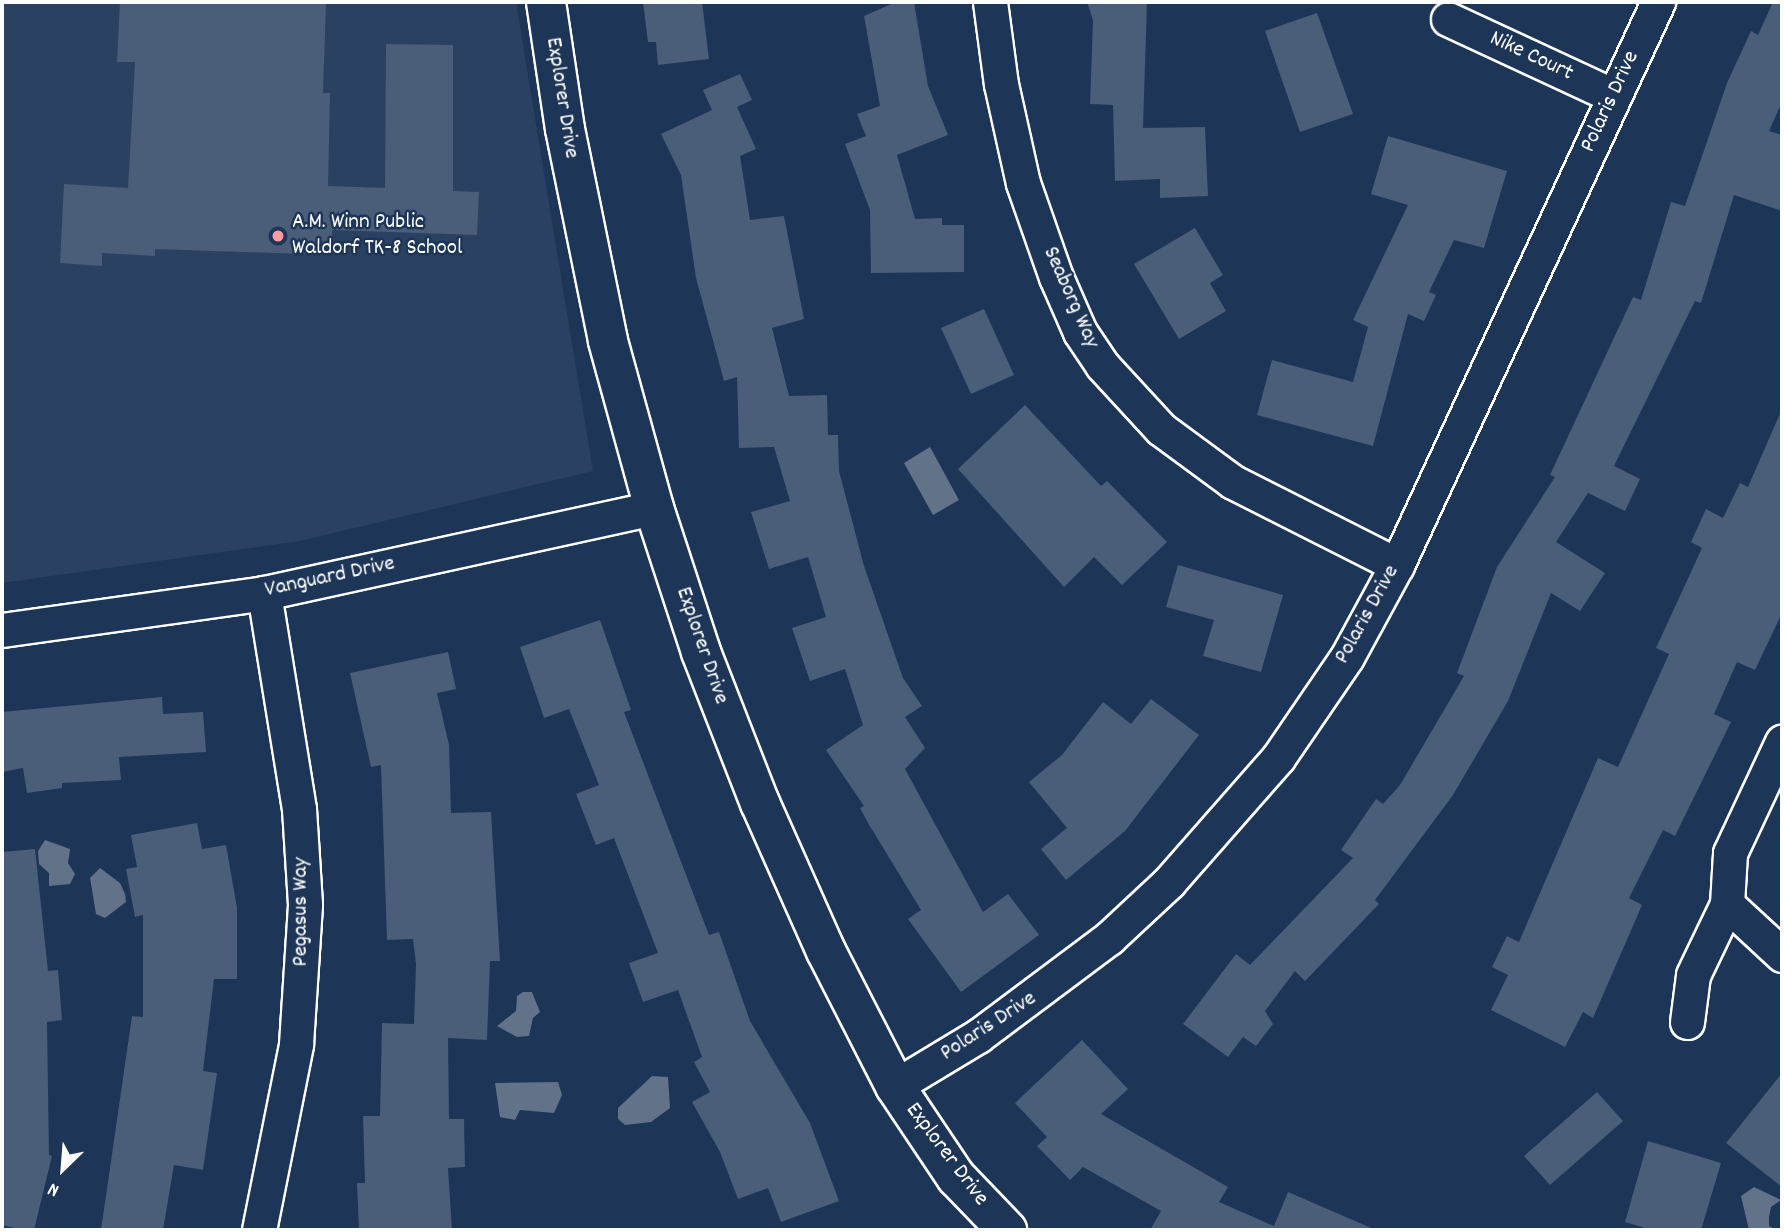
<!DOCTYPE html>
<html>
<head>
<meta charset="utf-8">
<style>
  body { margin:0 }
  #map { position:relative; width:1784px; height:1232px; overflow:hidden; background:#1d3557; font-family:Dekko,sans-serif }
  div>[style] { position:absolute }
  .built>* { inset:0; background:#2a4161 }
  .water>* { inset:0; background:#617289 }
  .building>* { inset:0; background:#4a5d79 }
  .roads { filter:drop-shadow(2px 0 #fff) drop-shadow(-2px 0 #fff) drop-shadow(0 2px #fff) drop-shadow(0 -2px #fff) }
  .minor>* { height:33px; margin:-16.5px; padding:0 16.5px; transform-origin:16.5px; border-radius:16.5px; background:#1d3557 }
  .tertiary>* { height:38px; margin:-19px; padding:0 19px; transform-origin:19px; border-radius:19px; background:#1d3557 }
  .dots>* { width:19px; height:19px; translate:-50% -50%; box-sizing:border-box; border:4px solid #1d3557; border-radius:50% }
  span { translate:-50% -50%; white-space:nowrap; text-align:center; line-height:1.15; -webkit-text-stroke:5px #1d3557; paint-order:stroke }
  .street-label { font-size:23px; color:#fff }
  .poi-label { font-size:23px; color:#fff }
  .left { translate:0 -50%; text-align:left }
  .frame { position:absolute; inset:0; border:4px solid #fff; pointer-events:none }
  .north { position:absolute; left:28px; top:1134px; width:70px; height:70px; -webkit-text-stroke:5px #1d3557; paint-order:stroke; rotate:205deg; font-size:19px; font-weight:700; line-height:28px; text-align:center; color:#fff }
  .north::after { content:''; display:block; margin:auto; width:24px; height:32px; background:#fff; clip-path:polygon(50% 0,100% 100%,50% 72%,0 100%) }
</style>
</head>
<body>
<div id="map">
  <div class="built">
    <div style="clip-path:polygon(2px 2px,516px 2px,593px 471px,300px 541px,2px 583px)"></div>
  </div>
  <div class="water">
    <div style="clip-path:polygon(930px 447px,959px 500px,933px 515px,904px 463px)"></div>
    <div style="clip-path:polygon(45px 840px,70px 849px,68px 863px,75px 874px,70px 884px,49px 886px,49px 873px,39px 864px,38px 851px)"></div>
    <div style="clip-path:polygon(100px 868px,120px 883px,125px 894px,126px 902px,105px 918px,96px 914px,90px 878px)"></div>
    <div style="clip-path:polygon(523px 992px,532px 992px,540px 1012px,533px 1018px,529px 1036px,517px 1037px,497px 1026px,516px 1011px,517px 996px)"></div>
    <div style="clip-path:polygon(652px 1076px,668px 1077px,670px 1108px,651px 1122px,625px 1125px,618px 1119px,618px 1108px)"></div>
    <div style="clip-path:polygon(558px 1082px,562px 1095px,554px 1113px,520px 1110px,515px 1120px,500px 1117px,495px 1083px)"></div>
    <div style="clip-path:polygon(1754px 1187px,1781px 1200px,1771px 1207px,1769px 1217px,1769px 1226px,1777px 1230px,1749px 1230px,1741px 1196px)"></div>
  </div>
  <div class="building">
    <div style="clip-path:polygon(120px 2px,326px 4px,323px 93px,330px 93px,328px 186px,385px 188px,386px 44px,453px 45px,453px 191px,479px 192px,477px 235px,332px 230px,332px 255px,155px 249px,155px 256px,102px 253px,102px 266px,60px 263px,64px 184px,128px 188px,135px 62px,117px 62px)"></div>
    <div style="clip-path:polygon(643px 2px,702px 2px,709px 59px,658px 65px,656px 42px,648px 42px)"></div>
    <div style="clip-path:polygon(896px 2px,914px 2px,928px 86px,948px 135px,897px 155px,915px 219px,942px 218px,942px 225px,964px 225px,964px 272px,871px 273px,870px 210px,845px 144px,866px 136px,857px 114px,880px 106px,864px 16px)"></div>
    <div style="clip-path:polygon(1087px 2px,1147px 2px,1143px 128px,1205px 127px,1208px 196px,1160px 198px,1160px 179px,1115px 181px,1113px 105px,1090px 104px,1093px 20px)"></div>
    <div style="clip-path:polygon(1773px 2px,1782px 2px,1782px 102px,1769px 131px,1782px 135px,1782px 211px,1734px 195px,1701px 303px,1695px 301px,1614px 466px,1640px 479px,1625px 511px,1588px 493px,1556px 542px,1605px 573px,1580px 611px,1551px 593px,1508px 701px,1453px 795px,1375px 900px,1379px 904px,1305px 981px,1295px 971px,1265px 1011px,1273px 1024px,1256px 1046px,1243px 1037px,1228px 1057px,1183px 1024px,1236px 954px,1250px 965px,1353px 858px,1341px 850px,1376px 799px,1383px 804px,1400px 785px,1464px 676px,1457px 673px,1497px 567px,1555px 477px,1550px 475px,1633px 297px,1641px 300px,1671px 202px,1685px 206px,1727px 83px,1751px 31px,1758px 35px)"></div>
    <div style="clip-path:polygon(1317px 13px,1353px 114px,1300px 132px,1265px 31px)"></div>
    <div style="clip-path:polygon(740px 74px,752px 100px,737px 107px,756px 149px,740px 156px,750px 220px,784px 216px,804px 319px,772px 328px,789px 396px,827px 395px,828px 435px,838px 435px,839px 471px,864px 566px,903px 678px,922px 706px,905px 717px,925px 748px,905px 769px,983px 912px,1008px 894px,1039px 935px,961px 992px,908px 919px,921px 910px,868px 823px,860px 808px,864px 806px,826px 750px,863px 725px,845px 669px,810px 681px,792px 628px,826px 617px,808px 557px,769px 569px,751px 512px,790px 501px,774px 447px,739px 448px,737px 377px,724px 381px,696px 278px,681px 175px,661px 134px,712px 110px,703px 90px)"></div>
    <div style="clip-path:polygon(1388px 136px,1507px 171px,1484px 248px,1454px 240px,1429px 292px,1436px 295px,1424px 321px,1408px 314px,1373px 446px,1257px 415px,1272px 360px,1353px 382px,1368px 327px,1353px 320px,1408px 205px,1371px 194px)"></div>
    <div style="clip-path:polygon(1195px 228px,1223px 275px,1210px 283px,1226px 311px,1179px 339px,1134px 264px)"></div>
    <div style="clip-path:polygon(984px 309px,1014px 375px,971px 394px,941px 328px)"></div>
    <div style="clip-path:polygon(1025px 405px,1101px 486px,1107px 481px,1167px 542px,1122px 585px,1094px 557px,1064px 587px,958px 469px)"></div>
    <div style="clip-path:polygon(1782px 409px,1782px 613px,1755px 670px,1737px 662px,1714px 714px,1731px 722px,1675px 836px,1663px 830px,1629px 898px,1642px 905px,1593px 1018px,1583px 1012px,1565px 1047px,1491px 1010px,1508px 975px,1492px 967px,1507px 936px,1519px 942px,1598px 758px,1618px 767px,1669px 654px,1656px 648px,1702px 548px,1691px 542px,1706px 509px,1723px 518px,1740px 483px,1748px 487px)"></div>
    <div style="clip-path:polygon(1178px 565px,1283px 595px,1261px 672px,1203px 656px,1214px 620px,1166px 607px)"></div>
    <div style="clip-path:polygon(600px 620px,631px 710px,624px 712px,709px 935px,719px 932px,750px 1021px,810px 1123px,839px 1201px,781px 1222px,768px 1188px,738px 1199px,720px 1152px,692px 1102px,710px 1092px,694px 1062px,702px 1057px,678px 990px,643px 1002px,629px 963px,658px 953px,614px 838px,596px 845px,576px 794px,599px 785px,569px 709px,544px 718px,520px 647px)"></div>
    <div style="clip-path:polygon(448px 652px,456px 689px,437px 693px,449px 745px,451px 813px,491px 812px,500px 961px,490px 961px,487px 1040px,448px 1038px,449px 1119px,464px 1119px,465px 1167px,448px 1168px,452px 1230px,359px 1230px,357px 1183px,365px 1183px,363px 1116px,380px 1116px,382px 1023px,414px 1024px,416px 964px,413px 939px,387px 940px,381px 765px,371px 767px,350px 673px)"></div>
    <div style="clip-path:polygon(162px 697px,163px 714px,203px 712px,206px 752px,119px 757px,121px 780px,62px 783px,62px 788px,27px 793px,23px 768px,2px 772px,2px 712px)"></div>
    <div style="clip-path:polygon(1151px 699px,1199px 735px,1125px 831px,1066px 880px,1041px 849px,1067px 828px,1029px 782px,1062px 755px,1103px 702px,1131px 724px)"></div>
    <div style="clip-path:polygon(197px 823px,202px 849px,226px 845px,237px 908px,237px 979px,214px 979px,203px 1071px,217px 1073px,203px 1170px,174px 1165px,163px 1230px,101px 1230px,132px 1016px,143px 1017px,143px 915px,135px 917px,126px 869px,137px 867px,131px 835px)"></div>
    <div style="clip-path:polygon(35px 849px,48px 971px,58px 970px,62px 1020px,47px 1022px,49px 1155px,52px 1156px,34px 1230px,23px 1230px,2px 1225px,2px 852px)"></div>
    <div style="clip-path:polygon(1082px 1040px,1128px 1089px,1101px 1114px,1228px 1187px,1219px 1202px,1274px 1226px,1288px 1192px,1376px 1230px,1150px 1230px,1161px 1211px,1083px 1167px,1070px 1180px,1037px 1146px,1047px 1137px,1015px 1103px)"></div>
    <div style="clip-path:polygon(1782px 1073px,1782px 1187px,1726px 1143px)"></div>
    <div style="clip-path:polygon(1597px 1092px,1623px 1121px,1550px 1185px,1524px 1156px)"></div>
    <div style="clip-path:polygon(1648px 1141px,1721px 1163px,1701px 1230px,1652px 1230px,1625px 1222px)"></div>
  </div>
  <div class="roads">
    <div class="minor">
      <div style="left:990px;top:2px;width:83px;rotate:82.4deg"></div>
      <div style="left:1001px;top:84px;width:101px;rotate:77.5deg"></div>
      <div style="left:1023px;top:183px;width:100px;rotate:70.7deg"></div>
      <div style="left:1056px;top:277px;width:60px;rotate:66.4deg"></div>
      <div style="left:1080px;top:332px;width:40px;rotate:56deg"></div>
      <div style="left:1102px;top:365px;width:87px;rotate:47.3deg"></div>
      <div style="left:1161px;top:429px;width:89px;rotate:36.4deg"></div>
      <div style="left:1233px;top:482px;width:184px;rotate:26.8deg"></div>
      <div style="left:1448px;top:19px;width:183px;rotate:24.9deg"></div>
      <div style="left:2px;top:630px;width:265px;rotate:-8deg"></div>
      <div style="left:264px;top:593px;width:399px;rotate:-12.3deg"></div>
      <div style="left:1727px;top:904px;width:75px;rotate:42.8deg"></div>
      <div style="left:1687px;top:1022px;width:47px;rotate:-82.7deg"></div>
      <div style="left:1693px;top:975px;width:79px;rotate:-64.4deg"></div>
      <div style="left:1727px;top:904px;width:51px;rotate:-86.6deg"></div>
      <div style="left:1730px;top:853px;width:123px;rotate:-64.9deg"></div>
      <div style="left:895px;top:1086px;width:97px;rotate:-31.1deg"></div>
      <div style="left:978px;top:1036px;width:164px;rotate:-36.8deg"></div>
      <div style="left:1109px;top:938px;width:82px;rotate:-43deg"></div>
      <div style="left:1169px;top:882px;width:165px;rotate:-48.7deg"></div>
      <div style="left:1278px;top:758px;width:122px;rotate:-55.7deg"></div>
      <div style="left:1347px;top:657px;width:105px;rotate:-61.5deg"></div>
      <div style="left:1397px;top:565px;width:621px;rotate:-65.13deg"></div>
      <div style="left:259px;top:1230px;width:190px;rotate:-78.7deg"></div>
      <div style="left:296px;top:1044px;width:140px;rotate:-86.3deg"></div>
      <div style="left:305px;top:904px;width:95px;rotate:-93.6deg"></div>
      <div style="left:299px;top:809px;width:219px;rotate:-99.2deg"></div>
    </div>
    <div class="tertiary">
      <div style="left:546px;top:2px;width:128px;rotate:81.5deg"></div>
      <div style="left:565px;top:129px;width:216px;rotate:78.5deg"></div>
      <div style="left:608px;top:341px;width:173px;rotate:74.6deg"></div>
      <div style="left:654px;top:508px;width:151px;rotate:71.9deg"></div>
      <div style="left:701px;top:652px;width:162px;rotate:68.7deg"></div>
      <div style="left:760px;top:803px;width:162px;rotate:66deg"></div>
      <div style="left:826px;top:951px;width:152px;rotate:62.9deg"></div>
      <div style="left:895px;top:1086px;width:110px;rotate:56.2deg"></div>
      <div style="left:956px;top:1177px;width:74px;rotate:46.1deg"></div>
    </div>
  </div>
  <div class="dots">
    <div style="left:278px;top:236px;background:#ff9aa2"></div>
  </div>
  <div class="street-label">
    <span style="left:1531px;top:57px;rotate:25deg">Nike Court</span>
    <span style="left:561px;top:98px;rotate:81deg">Explorer Drive</span>
    <span style="left:1611px;top:102px;rotate:-65deg">Polaris Drive</span>
    <span style="left:1070px;top:298px;rotate:66deg">Seaborg Way</span>
    <span style="left:330px;top:578px;rotate:-12deg">Vanguard Drive</span>
    <span style="left:1368px;top:615px;rotate:-61deg">Polaris Drive</span>
    <span style="left:701px;top:646px;rotate:71deg">Explorer Drive</span>
    <span style="left:302px;top:912px;rotate:-90deg">Pegasus Way</span>
    <span style="left:989px;top:1027px;rotate:-33deg">Polaris Drive</span>
    <span style="left:946px;top:1155px;rotate:53deg">Explorer Drive</span>
  </div>
  <div class="poi-label">
    <span class="left" style="left:292px;top:236px">A.M. Winn Public<br>Waldorf TK-8 School</span>
  </div>
  <div class="frame"></div>
  <div class="north">N</div>
</div>
</body>
</html>
